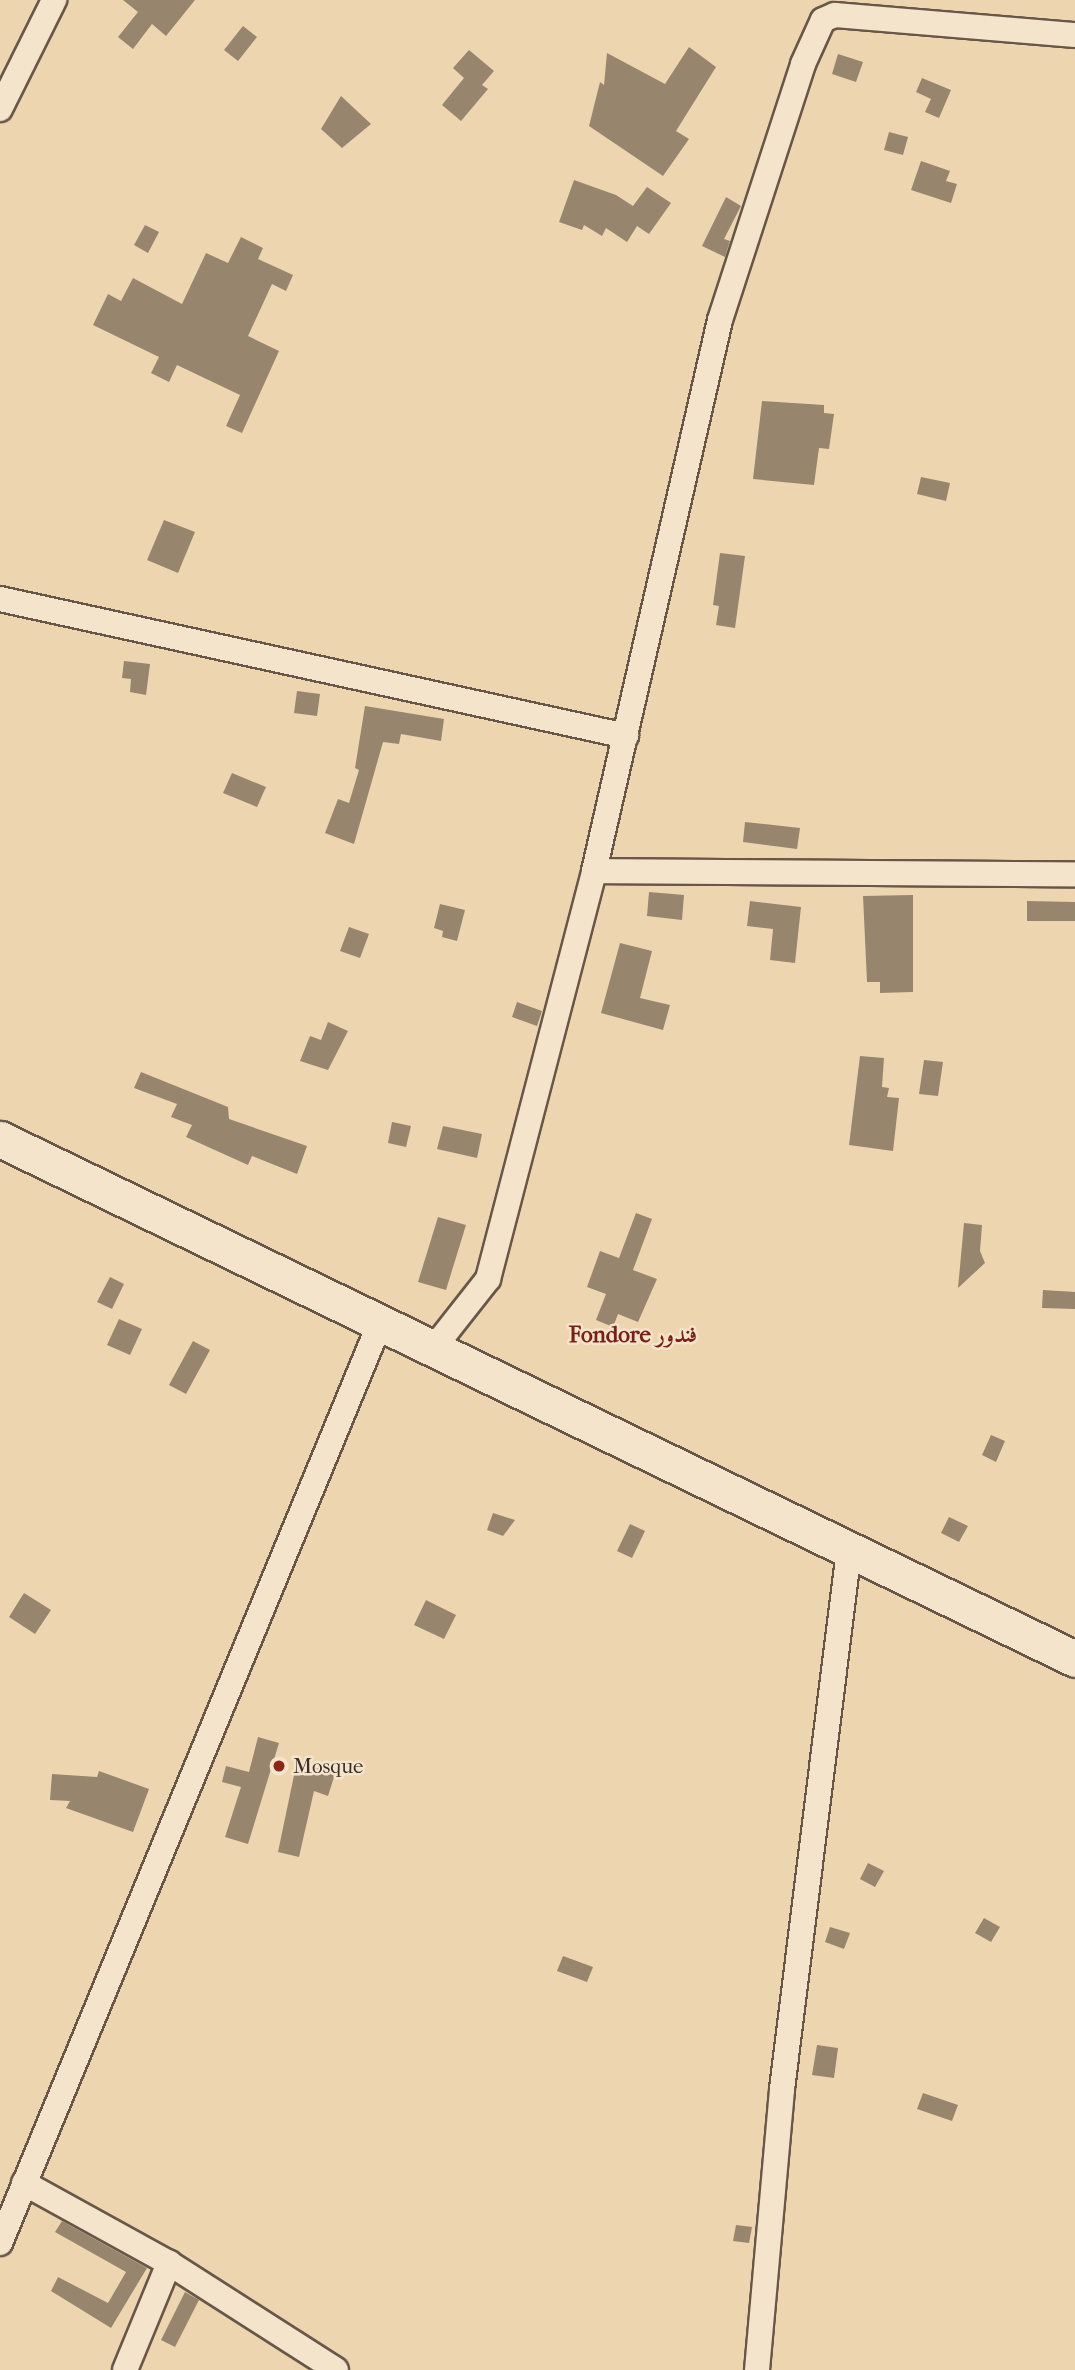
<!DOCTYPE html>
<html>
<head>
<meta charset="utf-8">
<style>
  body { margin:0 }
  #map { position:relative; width:1075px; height:2370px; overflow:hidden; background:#edd6af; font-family:"IM FELL French Canon",Amiri,serif }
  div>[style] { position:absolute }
  .building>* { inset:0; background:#98856e }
  .roads { filter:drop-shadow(2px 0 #685749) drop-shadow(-2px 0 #685749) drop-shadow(0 2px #685749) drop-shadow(0 -2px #685749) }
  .street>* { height:24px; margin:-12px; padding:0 12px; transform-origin:12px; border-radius:12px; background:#f3e4cb }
  .secondary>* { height:35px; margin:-17.5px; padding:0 17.5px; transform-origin:17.5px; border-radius:17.5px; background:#f3e4cb }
  .dots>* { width:19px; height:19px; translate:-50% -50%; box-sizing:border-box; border:4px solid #f3e4cb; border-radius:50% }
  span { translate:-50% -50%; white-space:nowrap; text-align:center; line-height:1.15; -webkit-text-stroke:5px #f3e4cb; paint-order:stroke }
  .poi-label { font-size:21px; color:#3b2d27 }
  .left { translate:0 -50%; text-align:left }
  .neighbourhood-label { font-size:23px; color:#7a1f14; font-weight:700 }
</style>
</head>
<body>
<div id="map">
  <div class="building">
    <div style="clip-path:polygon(123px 0,195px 0,166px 36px,152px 24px,133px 49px,118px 37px,138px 12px)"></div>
    <div style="clip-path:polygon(243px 26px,257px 37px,238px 61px,224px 50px)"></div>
    <div style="clip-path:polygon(689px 47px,716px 67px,676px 131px,689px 139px,663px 176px,589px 126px,600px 82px,604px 85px,607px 53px,665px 84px)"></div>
    <div style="clip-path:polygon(469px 50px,494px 71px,482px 85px,488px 89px,461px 121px,442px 105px,464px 78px,453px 68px)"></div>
    <div style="clip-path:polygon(838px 54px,863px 62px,856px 82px,832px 74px)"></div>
    <div style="clip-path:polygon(922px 78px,951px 90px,939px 118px,925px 112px,931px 99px,916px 92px)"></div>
    <div style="clip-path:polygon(341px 96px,371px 124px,342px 148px,321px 129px)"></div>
    <div style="clip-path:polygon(889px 132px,908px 137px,903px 155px,884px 150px)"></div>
    <div style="clip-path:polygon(921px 161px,950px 171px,946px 181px,957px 184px,951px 203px,911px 190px)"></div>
    <div style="clip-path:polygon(574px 180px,616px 195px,633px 206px,647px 187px,671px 203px,649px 234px,637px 226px,627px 242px,606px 228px,602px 236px,584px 225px,582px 230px,559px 222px)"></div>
    <div style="clip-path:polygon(726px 197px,741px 206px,724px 239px,730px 241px,725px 257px,702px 246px)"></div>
    <div style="clip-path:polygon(145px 225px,159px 232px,148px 253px,134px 245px)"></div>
    <div style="clip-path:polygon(241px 237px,263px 248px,258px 259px,293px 275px,286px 291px,272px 284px,248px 336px,279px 351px,242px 433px,226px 426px,240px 395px,177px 365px,169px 382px,151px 373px,159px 357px,93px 325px,108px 294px,121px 301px,133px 278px,182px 304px,206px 253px,228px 263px)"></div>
    <div style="clip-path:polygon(762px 401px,824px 405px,824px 413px,834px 414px,829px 449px,819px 448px,814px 485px,753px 479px)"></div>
    <div style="clip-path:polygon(921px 477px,950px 483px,946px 501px,917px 494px)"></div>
    <div style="clip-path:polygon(164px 520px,195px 532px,178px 573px,147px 560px)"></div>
    <div style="clip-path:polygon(720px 553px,745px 556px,735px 628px,716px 625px,719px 606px,713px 605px)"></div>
    <div style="clip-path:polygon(124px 661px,150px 664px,146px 695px,130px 692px,131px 679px,122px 678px)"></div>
    <div style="clip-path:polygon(297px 691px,320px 694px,317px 716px,294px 713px)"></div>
    <div style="clip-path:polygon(365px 706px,444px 719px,441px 741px,401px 734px,399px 744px,383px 742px,354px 844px,325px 833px,338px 799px,349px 803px,359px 770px,355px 768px)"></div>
    <div style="clip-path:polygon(232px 773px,266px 787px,257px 807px,223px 793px)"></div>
    <div style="clip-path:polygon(745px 822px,800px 828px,797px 849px,743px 842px)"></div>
    <div style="clip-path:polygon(649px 892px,684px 895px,682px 920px,647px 916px)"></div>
    <div style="clip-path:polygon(913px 895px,913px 992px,880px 993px,880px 982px,867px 982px,863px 896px)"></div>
    <div style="clip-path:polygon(750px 901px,801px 907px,795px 963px,770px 960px,773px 929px,747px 926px)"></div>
    <div style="clip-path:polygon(1027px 901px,1075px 902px,1075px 921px,1027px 921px)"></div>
    <div style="clip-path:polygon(440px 904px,465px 910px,457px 941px,442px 937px,443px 931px,434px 928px)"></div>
    <div style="clip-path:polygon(349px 927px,369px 934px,360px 958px,340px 951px)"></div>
    <div style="clip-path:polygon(620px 943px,652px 951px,640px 998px,670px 1005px,663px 1030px,601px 1013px)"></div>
    <div style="clip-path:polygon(517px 1002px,542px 1011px,537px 1026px,512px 1017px)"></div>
    <div style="clip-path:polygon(328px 1022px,348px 1031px,328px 1070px,300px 1061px,310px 1036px,321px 1040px)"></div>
    <div style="clip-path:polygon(860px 1056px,884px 1058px,882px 1087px,889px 1088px,887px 1097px,899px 1098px,893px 1151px,849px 1145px)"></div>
    <div style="clip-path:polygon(924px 1060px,943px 1062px,938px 1096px,919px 1094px)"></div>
    <div style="clip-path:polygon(141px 1072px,228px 1107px,229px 1119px,307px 1146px,297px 1174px,252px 1156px,248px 1165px,186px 1137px,192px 1125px,171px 1117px,177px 1104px,134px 1088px)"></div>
    <div style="clip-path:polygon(392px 1122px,411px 1126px,406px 1147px,388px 1143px)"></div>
    <div style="clip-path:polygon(443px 1126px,482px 1134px,477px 1158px,437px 1149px)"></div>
    <div style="clip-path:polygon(636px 1213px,652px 1219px,633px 1270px,657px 1279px,638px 1322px,618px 1314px,613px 1327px,596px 1320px,606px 1294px,587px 1287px,600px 1251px,619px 1258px)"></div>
    <div style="clip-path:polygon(438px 1217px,466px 1225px,446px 1290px,418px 1282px)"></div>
    <div style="clip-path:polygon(964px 1223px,982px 1225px,980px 1251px,985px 1263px,958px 1288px)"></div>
    <div style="clip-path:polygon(110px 1277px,124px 1284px,112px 1309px,97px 1302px)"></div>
    <div style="clip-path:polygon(1043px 1290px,1075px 1292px,1075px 1309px,1042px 1308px)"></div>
    <div style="clip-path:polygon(119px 1319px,142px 1329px,130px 1355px,107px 1345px)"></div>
    <div style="clip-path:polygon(193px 1341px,210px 1350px,186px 1394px,169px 1385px)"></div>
    <div style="clip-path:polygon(991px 1435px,1005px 1441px,996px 1462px,982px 1455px)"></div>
    <div style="clip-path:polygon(493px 1513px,515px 1520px,503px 1536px,487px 1530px)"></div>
    <div style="clip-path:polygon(949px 1517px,968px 1526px,959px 1542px,941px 1533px)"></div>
    <div style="clip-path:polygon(630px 1524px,645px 1531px,632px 1558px,617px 1551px)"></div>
    <div style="clip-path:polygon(24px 1593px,51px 1610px,35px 1634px,9px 1617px)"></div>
    <div style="clip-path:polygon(426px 1600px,456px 1615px,444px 1639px,414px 1625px)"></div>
    <div style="clip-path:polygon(258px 1737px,279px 1743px,248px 1844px,225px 1837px,241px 1787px,222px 1782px,226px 1766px,249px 1772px)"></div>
    <div style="clip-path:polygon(297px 1761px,335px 1774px,328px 1796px,314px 1791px,299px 1857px,278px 1852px)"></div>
    <div style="clip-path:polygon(99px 1771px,149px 1789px,133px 1832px,66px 1808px,70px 1801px,50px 1800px,52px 1774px,97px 1777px)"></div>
    <div style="clip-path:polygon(868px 1863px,884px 1871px,875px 1887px,860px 1879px)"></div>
    <div style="clip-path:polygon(984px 1918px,1000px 1927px,991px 1942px,975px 1933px)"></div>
    <div style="clip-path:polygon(830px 1927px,850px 1933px,844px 1949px,825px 1942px)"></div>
    <div style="clip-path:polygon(563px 1956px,593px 1967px,587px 1982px,557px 1971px)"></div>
    <div style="clip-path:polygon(817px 2045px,838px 2048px,834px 2078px,812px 2075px)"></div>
    <div style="clip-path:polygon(923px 2093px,958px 2105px,952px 2121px,917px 2109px)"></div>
    <div style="clip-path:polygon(62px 2221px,147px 2268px,111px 2328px,51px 2291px,58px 2277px,108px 2303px,126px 2272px,55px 2232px)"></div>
    <div style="clip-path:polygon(736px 2225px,752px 2227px,749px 2243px,733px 2241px)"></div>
    <div style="clip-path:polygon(185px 2292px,199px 2300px,175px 2347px,161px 2340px)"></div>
  </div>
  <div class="roads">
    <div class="street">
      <div style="left:0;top:109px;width:122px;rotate:-63.6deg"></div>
      <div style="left:0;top:599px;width:641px;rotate:12.34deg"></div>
      <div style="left:594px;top:871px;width:481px;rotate:0.4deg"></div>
      <div style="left:433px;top:1349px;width:89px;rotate:-51.8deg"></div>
      <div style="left:488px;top:1279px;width:422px;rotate:-75.4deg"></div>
      <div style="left:594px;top:871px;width:565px;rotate:-77.12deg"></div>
      <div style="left:720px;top:320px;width:269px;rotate:-72deg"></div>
      <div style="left:803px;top:64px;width:48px;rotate:-65.6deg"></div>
      <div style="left:823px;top:20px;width:13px;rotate:-23deg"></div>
      <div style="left:835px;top:15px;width:241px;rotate:4.8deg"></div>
      <div style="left:24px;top:2183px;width:166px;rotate:28.9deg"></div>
      <div style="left:169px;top:2263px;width:198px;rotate:32.6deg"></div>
      <div style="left:0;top:2243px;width:995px;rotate:-67.56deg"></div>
      <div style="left:125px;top:2370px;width:116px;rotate:-67.6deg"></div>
      <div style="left:757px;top:2370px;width:282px;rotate:-84.9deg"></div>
      <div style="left:782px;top:2089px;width:543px;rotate:-82.91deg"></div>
    </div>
    <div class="secondary">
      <div style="left:0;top:1139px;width:1194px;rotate:25.81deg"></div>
    </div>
  </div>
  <div class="dots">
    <div style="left:279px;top:1766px;background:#8f2418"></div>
  </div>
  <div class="poi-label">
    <span class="left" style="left:293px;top:1766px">Mosque</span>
  </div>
  <div class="neighbourhood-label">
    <span style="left:633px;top:1335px">Fondore فندور</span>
  </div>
</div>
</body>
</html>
